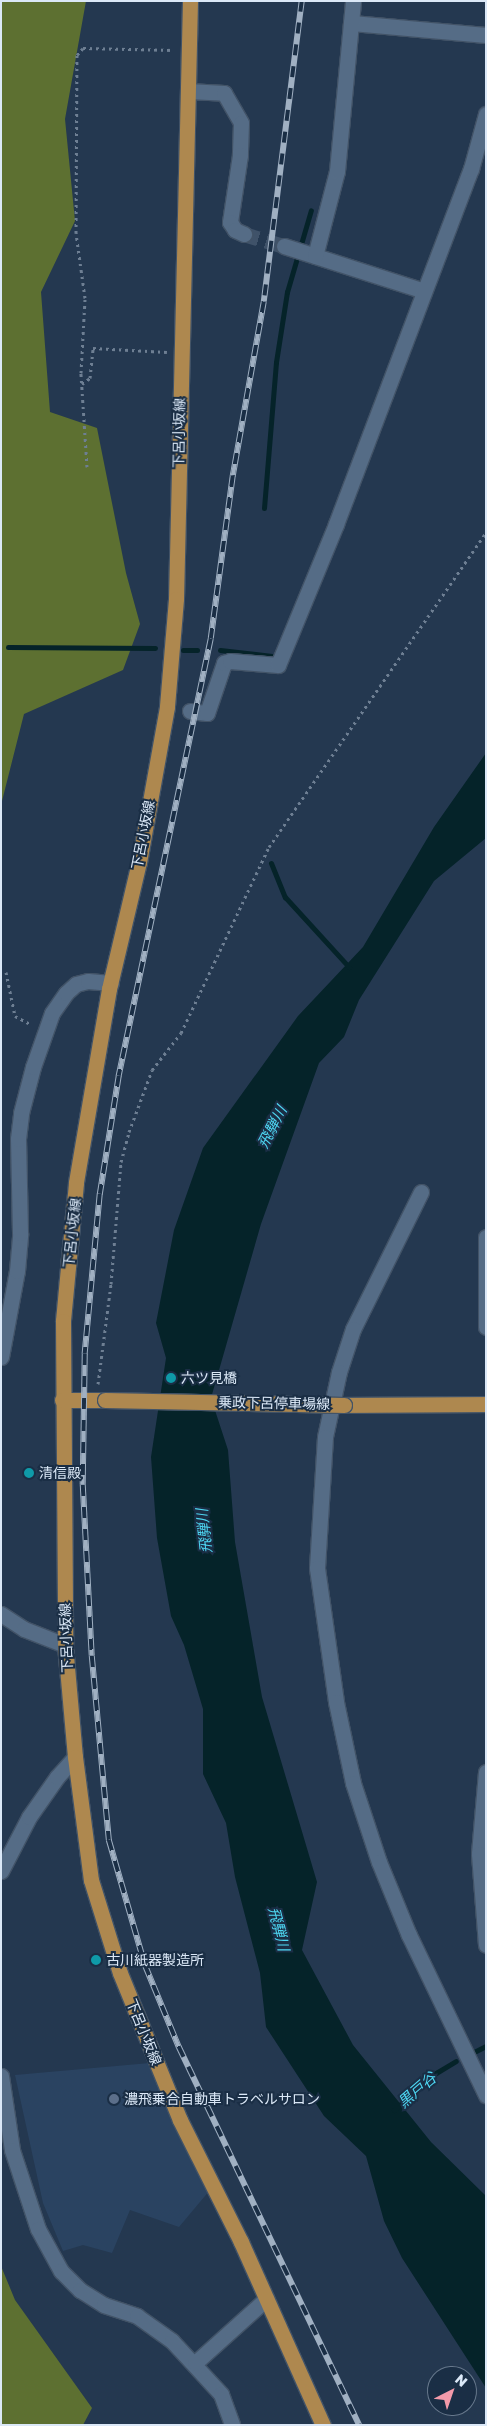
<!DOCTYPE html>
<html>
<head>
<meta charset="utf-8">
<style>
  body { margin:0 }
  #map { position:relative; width:487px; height:2426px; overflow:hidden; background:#243850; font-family:"Golos Text","Noto Sans JP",sans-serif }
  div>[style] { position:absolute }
  .built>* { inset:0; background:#2a4361 }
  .forest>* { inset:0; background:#5d7031 }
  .water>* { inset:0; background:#052329 }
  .stream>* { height:5px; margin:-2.5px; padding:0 2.5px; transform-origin:2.5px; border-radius:2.5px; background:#052329 }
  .minor-tunnel>* { height:15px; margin-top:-7.5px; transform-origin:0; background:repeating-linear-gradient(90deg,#3f5269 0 15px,transparent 0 23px) }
  .path>* { height:3px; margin-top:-1.5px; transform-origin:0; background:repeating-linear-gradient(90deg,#6e7f93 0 2.5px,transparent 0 6.5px) }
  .roads { filter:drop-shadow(1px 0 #425367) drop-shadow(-1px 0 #425367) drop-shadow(0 1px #425367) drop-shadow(0 -1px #425367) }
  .minor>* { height:15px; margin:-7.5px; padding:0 7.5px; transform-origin:7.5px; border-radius:7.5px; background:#556c86 }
  .major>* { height:15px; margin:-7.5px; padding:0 7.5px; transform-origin:7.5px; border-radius:7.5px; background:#ae884f }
  .rail>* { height:5.5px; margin-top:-2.75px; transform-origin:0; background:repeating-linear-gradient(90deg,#1a2e45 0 11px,#a0b0c2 0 22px); box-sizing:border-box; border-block:1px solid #a0b0c2 }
  .bridges { filter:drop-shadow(1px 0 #425367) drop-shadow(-1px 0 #425367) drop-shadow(0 1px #425367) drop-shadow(0 -1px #425367) }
  .major-bridge>* { height:15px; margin:-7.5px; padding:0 7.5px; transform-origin:7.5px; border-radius:7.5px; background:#ae884f }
  .dots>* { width:14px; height:14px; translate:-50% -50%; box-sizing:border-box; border:2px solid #1a2e45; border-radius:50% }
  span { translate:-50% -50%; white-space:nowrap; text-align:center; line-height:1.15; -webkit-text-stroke:4px #1a2e45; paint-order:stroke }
  .street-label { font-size:14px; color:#dbe8f7 }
  .poi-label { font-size:14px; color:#dbe8f7 }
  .left { translate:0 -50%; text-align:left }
  .water-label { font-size:15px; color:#4ed6f2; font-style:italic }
  .frame { position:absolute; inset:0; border:2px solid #dbe8f7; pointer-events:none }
  .north { position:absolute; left:427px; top:2366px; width:50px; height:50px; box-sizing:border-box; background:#1a2e45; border:1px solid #67788c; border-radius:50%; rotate:41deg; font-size:14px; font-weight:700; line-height:20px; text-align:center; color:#dbe8f7 }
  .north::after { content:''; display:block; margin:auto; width:18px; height:22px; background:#f39aaa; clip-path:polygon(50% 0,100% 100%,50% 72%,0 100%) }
</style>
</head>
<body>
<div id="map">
  <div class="built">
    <div style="clip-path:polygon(150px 2063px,210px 2190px,179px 2227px,130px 2210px,112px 2253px,83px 2245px,63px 2251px,43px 2203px,15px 2075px)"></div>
  </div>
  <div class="forest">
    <div style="clip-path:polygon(1px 1px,86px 1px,65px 119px,75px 221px,41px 292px,50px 412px,97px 428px,126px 573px,140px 624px,123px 670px,24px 714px,1px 805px)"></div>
    <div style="clip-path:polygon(1px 2266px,15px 2300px,92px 2408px,83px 2425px,1px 2425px)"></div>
  </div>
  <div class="water">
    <div style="clip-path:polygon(486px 753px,486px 838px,434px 881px,359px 1000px,344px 1037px,319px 1063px,261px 1224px,211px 1398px,228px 1450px,235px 1542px,262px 1697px,317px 1882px,302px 1950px,353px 2045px,431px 2142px,486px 2196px,486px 2388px,402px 2258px,384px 2221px,366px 2156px,324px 2116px,266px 2027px,260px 1973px,235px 1877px,226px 1823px,203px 1774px,203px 1709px,184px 1645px,171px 1616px,157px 1538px,151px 1457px,166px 1358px,156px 1323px,174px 1230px,203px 1148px,298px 1016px,363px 947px,434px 827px)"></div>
  </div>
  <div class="stream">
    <div style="left:264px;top:508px;width:146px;rotate:-85.3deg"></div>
    <div style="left:276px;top:362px;width:71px;rotate:-81.1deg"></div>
    <div style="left:287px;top:292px;width:85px;rotate:-73.7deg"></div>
    <div style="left:8px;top:647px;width:147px;rotate:0.4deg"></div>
    <div style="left:183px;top:650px;width:14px"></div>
    <div style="left:220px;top:650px;width:52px;rotate:6.6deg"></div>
    <div style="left:271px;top:863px;width:37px;rotate:68deg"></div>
    <div style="left:285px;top:897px;width:95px;rotate:47.6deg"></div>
    <div style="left:472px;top:2053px;width:16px;rotate:-27deg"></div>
    <div style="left:394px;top:2110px;width:56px;rotate:-41.4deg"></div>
    <div style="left:436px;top:2073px;width:23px;rotate:-31deg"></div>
  </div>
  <div class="minor-tunnel">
    <div style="left:244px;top:234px;width:42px;rotate:16.7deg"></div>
  </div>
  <div class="path">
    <div style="left:82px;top:384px;width:10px;rotate:-37deg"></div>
    <div style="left:90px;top:378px;width:30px;rotate:-84deg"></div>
    <div style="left:93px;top:348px;width:74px;rotate:3.1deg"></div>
    <div style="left:87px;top:467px;width:94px;rotate:-93.7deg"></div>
    <div style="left:81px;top:373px;width:75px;rotate:-86.9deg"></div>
    <div style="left:85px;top:298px;width:66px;rotate:-97.9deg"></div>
    <div style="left:76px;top:233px;width:178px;rotate:-89.7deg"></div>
    <div style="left:77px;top:55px;width:9px;rotate:-49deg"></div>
    <div style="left:83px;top:48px;width:91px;rotate:1.3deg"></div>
    <div style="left:6px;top:972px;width:45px;rotate:78.4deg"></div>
    <div style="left:15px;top:1016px;width:19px;rotate:28deg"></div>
    <div style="left:98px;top:1384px;width:101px;rotate:-82.6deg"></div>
    <div style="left:111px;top:1284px;width:122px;rotate:-85.3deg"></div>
    <div style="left:121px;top:1162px;width:31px;rotate:-75deg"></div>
    <div style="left:129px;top:1132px;width:66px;rotate:-69.6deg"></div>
    <div style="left:152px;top:1070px;width:47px;rotate:-51.9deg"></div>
    <div style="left:181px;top:1033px;width:206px;rotate:-64.7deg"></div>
    <div style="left:269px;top:847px;width:382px;rotate:-55.4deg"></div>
  </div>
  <div class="roads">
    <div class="minor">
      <div style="left:351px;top:23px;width:136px;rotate:5.1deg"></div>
      <div style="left:188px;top:91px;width:36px;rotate:3deg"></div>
      <div style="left:224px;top:93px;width:34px;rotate:60deg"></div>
      <div style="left:241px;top:123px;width:32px;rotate:92deg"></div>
      <div style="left:240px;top:155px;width:68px;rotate:98.5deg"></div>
      <div style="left:230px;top:222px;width:9px;rotate:58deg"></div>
      <div style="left:235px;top:230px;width:10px;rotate:24deg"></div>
      <div style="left:284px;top:246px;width:147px;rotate:17.8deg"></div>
      <div style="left:315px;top:256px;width:88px;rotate:-75.5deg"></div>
      <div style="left:337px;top:171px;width:171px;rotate:-84.6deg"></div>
      <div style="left:190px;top:711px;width:17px;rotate:7deg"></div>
      <div style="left:207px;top:713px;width:53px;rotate:-71.2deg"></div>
      <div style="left:224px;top:663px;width:6px;rotate:-18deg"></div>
      <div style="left:230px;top:661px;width:48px;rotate:4.8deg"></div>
      <div style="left:278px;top:665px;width:152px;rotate:-67.6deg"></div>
      <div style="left:336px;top:524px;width:380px;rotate:-69.2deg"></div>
      <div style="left:471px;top:169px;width:57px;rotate:-74.7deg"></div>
      <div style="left:421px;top:1192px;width:153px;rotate:116.4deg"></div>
      <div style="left:353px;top:1329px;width:45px;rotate:108deg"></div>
      <div style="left:339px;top:1372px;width:66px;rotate:102.2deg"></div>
      <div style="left:325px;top:1437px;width:131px;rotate:93.5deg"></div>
      <div style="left:317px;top:1568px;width:135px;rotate:81.9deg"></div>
      <div style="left:336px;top:1702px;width:83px;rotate:78.1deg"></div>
      <div style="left:353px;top:1783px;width:83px;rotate:71.8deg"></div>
      <div style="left:379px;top:1862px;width:79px;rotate:67.7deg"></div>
      <div style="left:409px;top:1935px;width:178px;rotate:64.3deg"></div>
      <div style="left:486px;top:1237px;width:90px;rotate:90deg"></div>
      <div style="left:1px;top:1357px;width:87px;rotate:-79.5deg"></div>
      <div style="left:17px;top:1271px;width:38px;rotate:-85deg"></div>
      <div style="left:20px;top:1233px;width:94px;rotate:-91.2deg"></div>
      <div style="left:18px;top:1139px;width:26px;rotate:-83deg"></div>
      <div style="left:21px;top:1113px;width:48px;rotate:-75.4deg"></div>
      <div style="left:33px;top:1067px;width:57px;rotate:-70.6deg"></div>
      <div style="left:52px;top:1013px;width:24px;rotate:-55deg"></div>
      <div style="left:66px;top:993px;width:13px;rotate:-42deg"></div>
      <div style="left:76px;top:984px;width:12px;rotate:-14deg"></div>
      <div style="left:88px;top:981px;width:23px;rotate:5deg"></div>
      <div style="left:1px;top:1614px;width:27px;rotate:33deg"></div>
      <div style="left:24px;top:1629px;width:44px;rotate:21.3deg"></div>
      <div style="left:486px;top:1772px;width:82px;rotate:94.9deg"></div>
      <div style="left:479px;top:1854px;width:91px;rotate:85.6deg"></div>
      <div style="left:1px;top:1871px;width:61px;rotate:-62.6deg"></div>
      <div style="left:29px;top:1817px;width:49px;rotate:-55deg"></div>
      <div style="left:57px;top:1777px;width:27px;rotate:-48deg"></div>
      <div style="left:1px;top:2076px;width:75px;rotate:81.5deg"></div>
      <div style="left:12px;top:2150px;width:83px;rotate:71.8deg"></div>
      <div style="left:38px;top:2229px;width:48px;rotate:61.3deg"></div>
      <div style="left:61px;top:2271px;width:27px;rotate:45deg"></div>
      <div style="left:80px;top:2290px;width:28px;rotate:32deg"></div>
      <div style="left:104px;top:2305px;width:35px;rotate:18deg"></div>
      <div style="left:137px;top:2316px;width:43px;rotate:35.5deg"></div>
      <div style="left:172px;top:2341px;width:72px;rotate:47.2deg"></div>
      <div style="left:221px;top:2394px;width:33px;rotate:70deg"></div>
      <div style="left:195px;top:2363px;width:96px;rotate:-42deg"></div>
    </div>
    <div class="major">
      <div style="left:190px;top:1px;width:598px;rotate:91.34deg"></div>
      <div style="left:176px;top:599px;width:108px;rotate:94.8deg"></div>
      <div style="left:167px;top:707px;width:158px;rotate:100.2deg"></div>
      <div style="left:139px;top:862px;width:130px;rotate:103.3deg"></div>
      <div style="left:109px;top:989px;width:197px;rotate:99.7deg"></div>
      <div style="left:76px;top:1183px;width:139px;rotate:95.4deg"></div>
      <div style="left:63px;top:1321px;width:324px;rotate:89.6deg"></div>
      <div style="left:65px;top:1645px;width:112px;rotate:84.9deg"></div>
      <div style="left:75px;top:1757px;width:124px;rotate:82.6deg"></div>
      <div style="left:91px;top:1880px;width:97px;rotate:72.7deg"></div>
      <div style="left:120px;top:1973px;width:159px;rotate:67.8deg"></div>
      <div style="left:180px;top:2120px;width:136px;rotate:63.4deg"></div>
      <div style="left:241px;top:2242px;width:201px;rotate:65.9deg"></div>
      <div style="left:62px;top:1400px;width:43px"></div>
      <div style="left:344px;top:1405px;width:142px;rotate:-0.4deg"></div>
    </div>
  </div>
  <div class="rail">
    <div style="left:302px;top:1px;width:303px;rotate:97.2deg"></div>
    <div style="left:264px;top:302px;width:177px;rotate:100.1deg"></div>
    <div style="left:233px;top:476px;width:164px;rotate:97.7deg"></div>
    <div style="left:211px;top:639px;width:447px;rotate:101.9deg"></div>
    <div style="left:119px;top:1076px;width:120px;rotate:99.1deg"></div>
    <div style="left:100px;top:1194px;width:161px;rotate:95.4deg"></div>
    <div style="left:85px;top:1354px;width:131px;rotate:90.9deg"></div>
    <div style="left:83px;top:1485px;width:171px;rotate:87deg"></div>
    <div style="left:92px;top:1656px;width:185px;rotate:84.7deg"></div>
    <div style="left:109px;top:1840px;width:130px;rotate:73.9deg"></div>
    <div style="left:145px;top:1965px;width:89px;rotate:67.5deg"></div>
    <div style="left:179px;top:2047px;width:419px;rotate:64.5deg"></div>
  </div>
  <div class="bridges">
    <div class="major-bridge">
      <div style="left:105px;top:1400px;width:239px;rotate:1.2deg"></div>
    </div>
  </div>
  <div class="dots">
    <div style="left:171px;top:1378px;background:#0f9aa8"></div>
    <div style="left:29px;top:1473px;background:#0f9aa8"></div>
    <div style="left:96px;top:1960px;background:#0f9aa8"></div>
    <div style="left:114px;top:2099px;background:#5c6f8a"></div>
  </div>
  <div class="street-label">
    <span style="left:179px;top:433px;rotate:-89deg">下呂小坂線</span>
    <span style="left:143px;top:835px;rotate:-79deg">下呂小坂線</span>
    <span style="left:72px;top:1233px;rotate:-84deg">下呂小坂線</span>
    <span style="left:274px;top:1403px;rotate:1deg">乗政下呂停車場線</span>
    <span style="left:66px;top:1638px;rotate:-92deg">下呂小坂線</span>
    <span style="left:144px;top:2032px;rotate:68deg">下呂小坂線</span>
  </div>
  <div class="poi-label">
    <span class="left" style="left:181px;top:1378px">六ツ見橋</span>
    <span class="left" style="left:39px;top:1473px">清信殿</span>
    <span class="left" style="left:106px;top:1960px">古川紙器製造所</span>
    <span class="left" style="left:124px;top:2099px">濃飛乗合自動車トラベルサロン</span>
  </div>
  <div class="water-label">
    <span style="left:272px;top:1127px;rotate:-63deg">飛騨川</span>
    <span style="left:204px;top:1531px;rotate:-96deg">飛騨川</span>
    <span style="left:279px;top:1929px;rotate:76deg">飛騨川</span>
    <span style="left:417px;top:2090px;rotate:-41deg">黒戸谷</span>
  </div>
  <div class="frame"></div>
  <div class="north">N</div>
</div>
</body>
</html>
